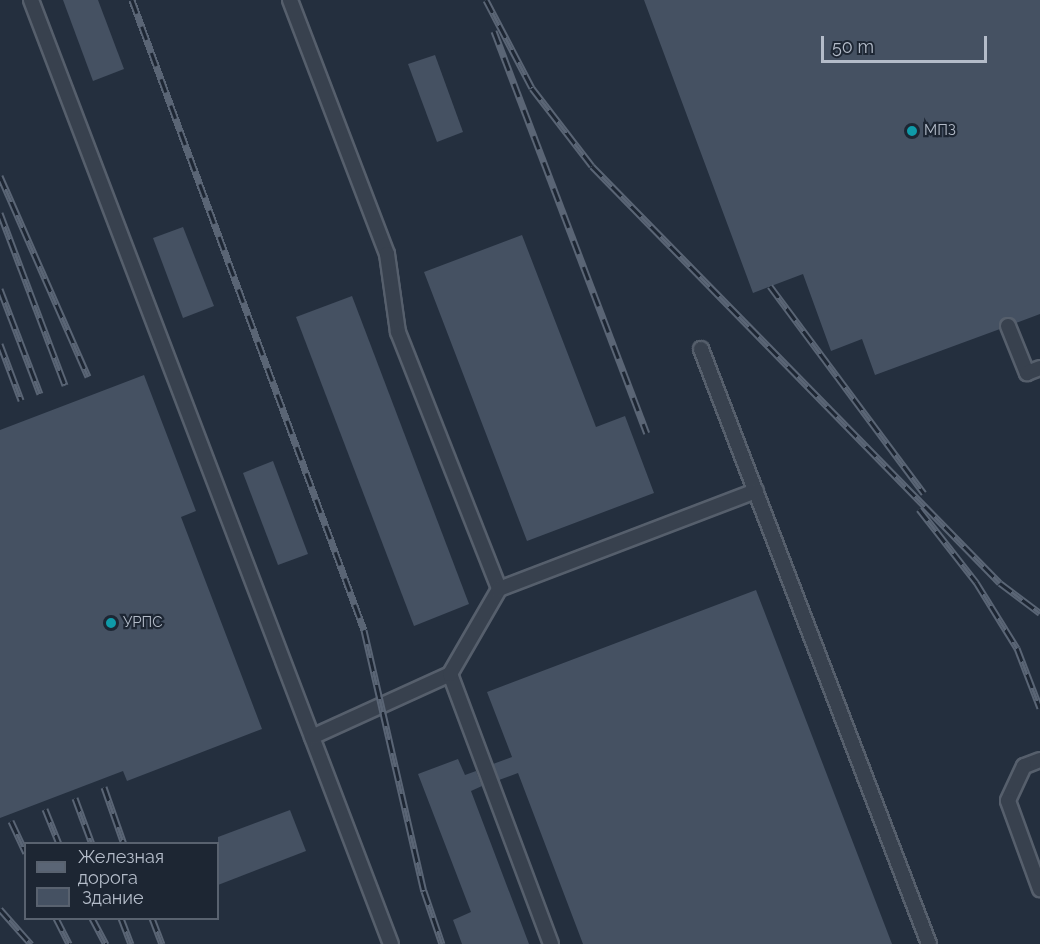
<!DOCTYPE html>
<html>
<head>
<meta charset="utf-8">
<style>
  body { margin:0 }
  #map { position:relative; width:1040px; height:944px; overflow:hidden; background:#242f3e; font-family:Raleway,sans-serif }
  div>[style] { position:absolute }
  .building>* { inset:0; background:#455162 }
  .roads { filter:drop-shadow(2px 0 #565f6c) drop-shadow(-2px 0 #565f6c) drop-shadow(0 2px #565f6c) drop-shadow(0 -2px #565f6c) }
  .service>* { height:14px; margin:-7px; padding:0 7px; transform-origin:7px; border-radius:7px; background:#38414e }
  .rail>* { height:7px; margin-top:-3.5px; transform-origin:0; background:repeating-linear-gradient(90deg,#1d2633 0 14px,#5a6575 0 28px); box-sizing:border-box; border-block:2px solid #5a6575 }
  .dots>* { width:16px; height:16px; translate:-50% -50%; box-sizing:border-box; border:3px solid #1d2633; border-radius:50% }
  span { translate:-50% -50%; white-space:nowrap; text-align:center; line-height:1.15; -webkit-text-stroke:4.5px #1d2633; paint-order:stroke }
  .poi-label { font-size:15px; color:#b4bcc9 }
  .left { translate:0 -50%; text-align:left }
  .legend { position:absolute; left:24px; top:842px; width:195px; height:78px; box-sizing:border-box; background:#1d2633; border:2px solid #59626f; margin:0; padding:8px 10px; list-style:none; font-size:18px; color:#b4bcc9 }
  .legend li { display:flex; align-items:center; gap:12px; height:30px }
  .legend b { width:30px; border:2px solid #59626f }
  .scale { position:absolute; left:821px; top:36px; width:166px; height:27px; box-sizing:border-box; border:3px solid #b4bcc9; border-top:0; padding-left:8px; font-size:18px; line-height:21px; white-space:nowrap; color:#b4bcc9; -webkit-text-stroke:4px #1d2633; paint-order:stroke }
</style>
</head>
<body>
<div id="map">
  <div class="building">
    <div style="clip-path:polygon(63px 0,98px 0,124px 69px,93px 81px)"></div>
    <div style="clip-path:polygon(644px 0,1040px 0,1040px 314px,1016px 323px,1005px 318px,1000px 329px,875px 375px,862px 339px,831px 351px,803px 274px,753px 293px)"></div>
    <div style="clip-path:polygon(435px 55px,463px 132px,437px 142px,408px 64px)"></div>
    <div style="clip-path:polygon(183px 227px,214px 306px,183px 318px,153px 238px)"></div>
    <div style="clip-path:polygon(522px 235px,596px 427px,625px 416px,654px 493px,527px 541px,424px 272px)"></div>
    <div style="clip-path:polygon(352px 296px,469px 604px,414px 626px,296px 317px)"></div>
    <div style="clip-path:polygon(144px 375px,196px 511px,181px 517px,262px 729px,127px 781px,123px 771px,0 818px,0 430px)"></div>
    <div style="clip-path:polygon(273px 461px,308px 554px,278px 565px,243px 473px)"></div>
    <div style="clip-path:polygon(756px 590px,892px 944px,583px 944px,518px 773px,499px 780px,493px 764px,512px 757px,487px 692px)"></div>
    <div style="clip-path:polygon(458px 759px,465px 775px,476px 771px,482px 786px,471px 791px,529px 944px,462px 944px,453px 920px,471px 912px,418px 774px)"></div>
    <div style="clip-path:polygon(290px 810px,306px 851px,218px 885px,218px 837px)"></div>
  </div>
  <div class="roads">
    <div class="service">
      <div style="left:31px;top:0;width:1010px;rotate:69.13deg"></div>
      <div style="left:290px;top:0;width:272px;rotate:69.1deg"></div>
      <div style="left:387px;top:254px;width:79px;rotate:82deg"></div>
      <div style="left:398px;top:332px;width:276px;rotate:68.5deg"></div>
      <div style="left:1008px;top:326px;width:51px;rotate:68deg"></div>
      <div style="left:1027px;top:373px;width:14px;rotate:-21deg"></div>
      <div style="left:701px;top:349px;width:637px;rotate:69.03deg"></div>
      <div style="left:312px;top:737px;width:152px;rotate:-24.5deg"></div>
      <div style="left:1040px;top:760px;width:17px;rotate:159deg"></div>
      <div style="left:1024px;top:766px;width:38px;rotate:115deg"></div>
      <div style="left:1008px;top:801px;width:94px;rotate:70deg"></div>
      <div style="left:551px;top:944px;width:288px;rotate:-110.5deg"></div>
      <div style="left:450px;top:674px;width:98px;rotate:-60deg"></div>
      <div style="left:499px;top:589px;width:275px;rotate:-20.9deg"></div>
    </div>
  </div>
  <div class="rail">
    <div style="left:132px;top:0;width:671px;rotate:69.78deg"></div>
    <div style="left:364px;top:630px;width:268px;rotate:77.1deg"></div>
    <div style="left:424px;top:891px;width:56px;rotate:71.2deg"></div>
    <div style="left:486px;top:0;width:99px;rotate:62.4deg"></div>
    <div style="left:532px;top:88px;width:98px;rotate:52.4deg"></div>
    <div style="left:592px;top:166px;width:583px;rotate:45.63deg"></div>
    <div style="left:1000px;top:583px;width:50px;rotate:36.9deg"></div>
    <div style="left:494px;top:31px;width:430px;rotate:69.2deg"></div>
    <div style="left:0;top:176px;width:219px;rotate:66.3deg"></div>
    <div style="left:0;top:213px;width:184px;rotate:69.3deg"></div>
    <div style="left:770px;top:286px;width:258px;rotate:53.4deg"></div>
    <div style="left:0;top:289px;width:112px;rotate:69.1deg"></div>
    <div style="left:0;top:344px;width:60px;rotate:69.4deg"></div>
    <div style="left:919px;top:509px;width:93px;rotate:52deg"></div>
    <div style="left:976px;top:582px;width:78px;rotate:58.2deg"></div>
    <div style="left:1017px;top:648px;width:64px;rotate:69deg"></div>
    <div style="left:104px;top:787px;width:60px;rotate:70.7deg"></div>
    <div style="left:75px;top:798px;width:49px;rotate:69.7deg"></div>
    <div style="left:45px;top:809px;width:38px;rotate:68deg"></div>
    <div style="left:11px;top:821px;width:35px;rotate:65deg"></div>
    <div style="left:0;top:909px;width:47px;rotate:48.5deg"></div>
    <div style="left:56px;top:918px;width:29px;rotate:63deg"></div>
    <div style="left:92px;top:918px;width:30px;rotate:62deg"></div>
    <div style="left:121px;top:918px;width:28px;rotate:69deg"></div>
    <div style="left:152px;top:918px;width:28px;rotate:69deg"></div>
  </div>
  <div class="dots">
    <div style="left:912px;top:131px;background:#0f9aa8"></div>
    <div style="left:111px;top:623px;background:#0f9aa8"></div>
  </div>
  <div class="poi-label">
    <span class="left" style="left:924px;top:131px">МПЗ</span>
    <span class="left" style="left:123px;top:623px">УРПС</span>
  </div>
  <ul class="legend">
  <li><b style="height:8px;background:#5a6575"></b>Железная дорога</li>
  <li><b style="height:16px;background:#455162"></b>Здание</li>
  </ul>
  <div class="scale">50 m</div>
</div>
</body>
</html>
